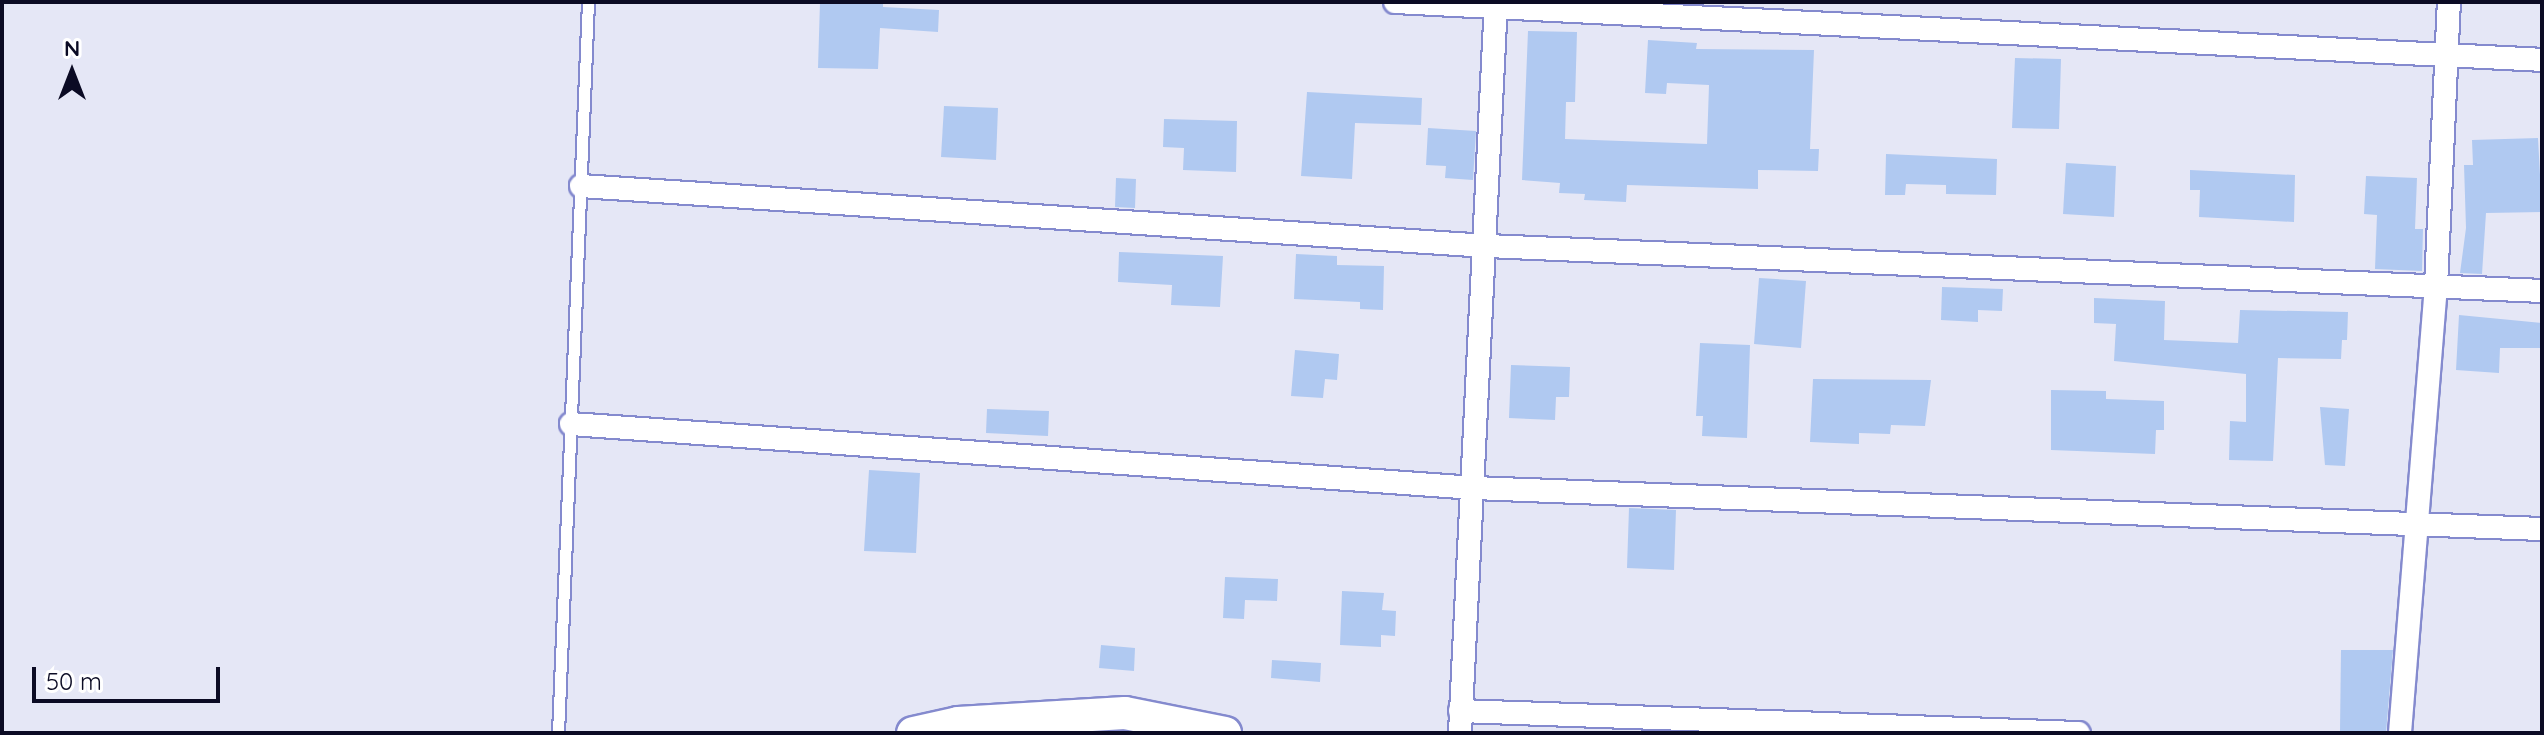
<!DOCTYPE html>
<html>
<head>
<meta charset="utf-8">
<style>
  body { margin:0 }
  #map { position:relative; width:2544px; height:735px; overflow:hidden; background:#e5e7f6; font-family:Quicksand,sans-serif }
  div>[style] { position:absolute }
  .building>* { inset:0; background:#b0c9f1 }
  .roads { filter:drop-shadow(2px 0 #848ace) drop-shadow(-2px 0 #848ace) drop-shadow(0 2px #848ace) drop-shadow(0 -2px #848ace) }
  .lane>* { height:11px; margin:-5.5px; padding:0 5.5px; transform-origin:5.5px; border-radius:5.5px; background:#fff }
  .street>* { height:22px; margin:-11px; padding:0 11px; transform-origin:11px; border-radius:11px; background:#fff }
  .secondary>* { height:32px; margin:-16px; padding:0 16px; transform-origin:16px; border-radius:16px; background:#fff }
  span { translate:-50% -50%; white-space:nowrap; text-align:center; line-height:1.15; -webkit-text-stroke:6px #fff; paint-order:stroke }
  .frame { position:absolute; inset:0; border:4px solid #0b0b24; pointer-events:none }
  .north { position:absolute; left:32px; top:32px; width:80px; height:80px; -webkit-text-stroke:6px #fff; paint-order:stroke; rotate:0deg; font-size:22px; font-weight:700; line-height:32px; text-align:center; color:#0b0b24 }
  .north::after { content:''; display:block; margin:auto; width:28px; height:36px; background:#0b0b24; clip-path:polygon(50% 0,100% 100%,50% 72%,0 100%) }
  .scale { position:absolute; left:32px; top:667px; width:188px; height:36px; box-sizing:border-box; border:4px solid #0b0b24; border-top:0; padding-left:10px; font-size:24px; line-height:28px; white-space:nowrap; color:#0b0b24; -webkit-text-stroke:6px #fff; paint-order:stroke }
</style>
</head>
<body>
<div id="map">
  <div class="building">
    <div style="clip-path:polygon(820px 2px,883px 2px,883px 7px,939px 10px,938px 32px,880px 28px,878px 69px,818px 68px)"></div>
    <div style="clip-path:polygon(1528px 31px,1577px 32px,1575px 102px,1566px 102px,1565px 139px,1707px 144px,1709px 85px,1667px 83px,1666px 94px,1645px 93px,1648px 40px,1697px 43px,1696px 49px,1814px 50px,1810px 149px,1819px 149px,1818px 171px,1758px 170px,1758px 189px,1627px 185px,1626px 202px,1584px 200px,1585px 194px,1559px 193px,1560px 183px,1522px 180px)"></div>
    <div style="clip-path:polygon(2015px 58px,2061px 59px,2059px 129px,2012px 128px)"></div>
    <div style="clip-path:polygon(1307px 92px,1422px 98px,1421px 125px,1355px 123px,1352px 179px,1301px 176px)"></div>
    <div style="clip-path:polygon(944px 106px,998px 108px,996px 160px,941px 157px)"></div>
    <div style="clip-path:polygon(1164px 119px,1237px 121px,1236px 172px,1183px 170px,1184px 148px,1163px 147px)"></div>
    <div style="clip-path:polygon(1428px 128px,1476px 131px,1473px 180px,1445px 178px,1446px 166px,1426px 165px)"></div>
    <div style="clip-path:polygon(2538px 138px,2542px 212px,2486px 213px,2482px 274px,2460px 273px,2466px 228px,2464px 165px,2473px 165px,2472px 140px)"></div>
    <div style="clip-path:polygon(1886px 154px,1997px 159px,1996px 195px,1946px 194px,1946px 185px,1906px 184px,1905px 195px,1885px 195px)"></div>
    <div style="clip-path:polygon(2066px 163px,2116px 166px,2114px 217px,2063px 214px)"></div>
    <div style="clip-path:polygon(2190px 170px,2295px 175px,2294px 222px,2199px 217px,2200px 190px,2190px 190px)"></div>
    <div style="clip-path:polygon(2366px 176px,2417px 178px,2415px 229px,2423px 229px,2422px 271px,2375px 269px,2377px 215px,2364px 214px)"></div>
    <div style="clip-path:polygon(1116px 178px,1136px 179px,1135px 208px,1115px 207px)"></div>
    <div style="clip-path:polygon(1119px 252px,1223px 256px,1220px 307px,1171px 305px,1172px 285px,1118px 282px)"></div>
    <div style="clip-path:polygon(1296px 254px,1337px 256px,1337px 265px,1384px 266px,1383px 310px,1360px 309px,1360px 302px,1294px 299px)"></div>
    <div style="clip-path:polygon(1759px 278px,1806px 281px,1801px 348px,1754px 344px)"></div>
    <div style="clip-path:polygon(1942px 287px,2003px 289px,2002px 311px,1978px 310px,1978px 322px,1941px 320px)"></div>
    <div style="clip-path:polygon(2094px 298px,2165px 301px,2164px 340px,2238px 343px,2240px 310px,2348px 312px,2347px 340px,2342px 340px,2341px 359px,2278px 358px,2273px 461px,2229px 460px,2230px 421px,2246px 422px,2246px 374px,2114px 361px,2116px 324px,2094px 323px)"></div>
    <div style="clip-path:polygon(2459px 315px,2542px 323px,2542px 348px,2500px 348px,2499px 373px,2456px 370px)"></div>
    <div style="clip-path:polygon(1700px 343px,1750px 345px,1747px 438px,1702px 436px,1703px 416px,1696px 416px)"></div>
    <div style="clip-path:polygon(1295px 350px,1339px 354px,1337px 380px,1325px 379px,1323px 398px,1291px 396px)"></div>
    <div style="clip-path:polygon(1511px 365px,1570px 367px,1569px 397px,1556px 397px,1555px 420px,1509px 418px)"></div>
    <div style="clip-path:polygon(1813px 379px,1931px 380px,1925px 426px,1891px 425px,1890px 434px,1859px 433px,1859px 444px,1810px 442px)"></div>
    <div style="clip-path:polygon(2051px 390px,2106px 391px,2106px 399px,2164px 401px,2164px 430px,2156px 430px,2155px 454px,2051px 450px)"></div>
    <div style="clip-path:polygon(2320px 407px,2349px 409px,2345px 466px,2325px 465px)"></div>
    <div style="clip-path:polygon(987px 409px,1049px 411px,1048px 436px,986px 433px)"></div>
    <div style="clip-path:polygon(869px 470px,920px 473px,916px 553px,864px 551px)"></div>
    <div style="clip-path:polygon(1629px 508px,1676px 510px,1674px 570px,1627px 568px)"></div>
    <div style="clip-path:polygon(1225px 577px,1278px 579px,1277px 601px,1245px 600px,1244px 619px,1223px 618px)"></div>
    <div style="clip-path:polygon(1342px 591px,1384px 593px,1382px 610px,1396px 611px,1395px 636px,1381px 635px,1381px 647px,1340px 645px)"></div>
    <div style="clip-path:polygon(1101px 645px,1135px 648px,1134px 671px,1099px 668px)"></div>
    <div style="clip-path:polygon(2341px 650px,2393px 650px,2386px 733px,2340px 731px)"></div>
    <div style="clip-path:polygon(1272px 660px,1321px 663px,1320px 682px,1271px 678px)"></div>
  </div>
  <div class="roads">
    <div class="lane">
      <div style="left:558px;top:733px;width:732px;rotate:-87.65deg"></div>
    </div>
    <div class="street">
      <div style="left:1395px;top:2px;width:1148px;rotate:2.89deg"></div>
      <div style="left:581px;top:186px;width:908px;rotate:3.79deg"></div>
      <div style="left:1487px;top:246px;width:1056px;rotate:2.44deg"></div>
      <div style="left:571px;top:424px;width:905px;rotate:4.05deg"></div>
      <div style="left:1474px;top:488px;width:1069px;rotate:2.2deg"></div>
      <div style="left:1460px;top:711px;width:619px;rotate:2.04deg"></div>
      <div style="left:1460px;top:733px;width:732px;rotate:-87.18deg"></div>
      <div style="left:2400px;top:733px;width:448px;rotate:-85.4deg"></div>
      <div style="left:2436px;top:286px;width:284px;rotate:-87.4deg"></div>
    </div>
    <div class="secondary">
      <div style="left:913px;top:733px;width:46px;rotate:-12.5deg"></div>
      <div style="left:958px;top:723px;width:167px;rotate:-3.4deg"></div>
      <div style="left:1125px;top:713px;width:102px;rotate:11.3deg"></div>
    </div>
  </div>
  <div class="frame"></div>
  <div class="north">N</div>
  <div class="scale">50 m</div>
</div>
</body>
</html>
